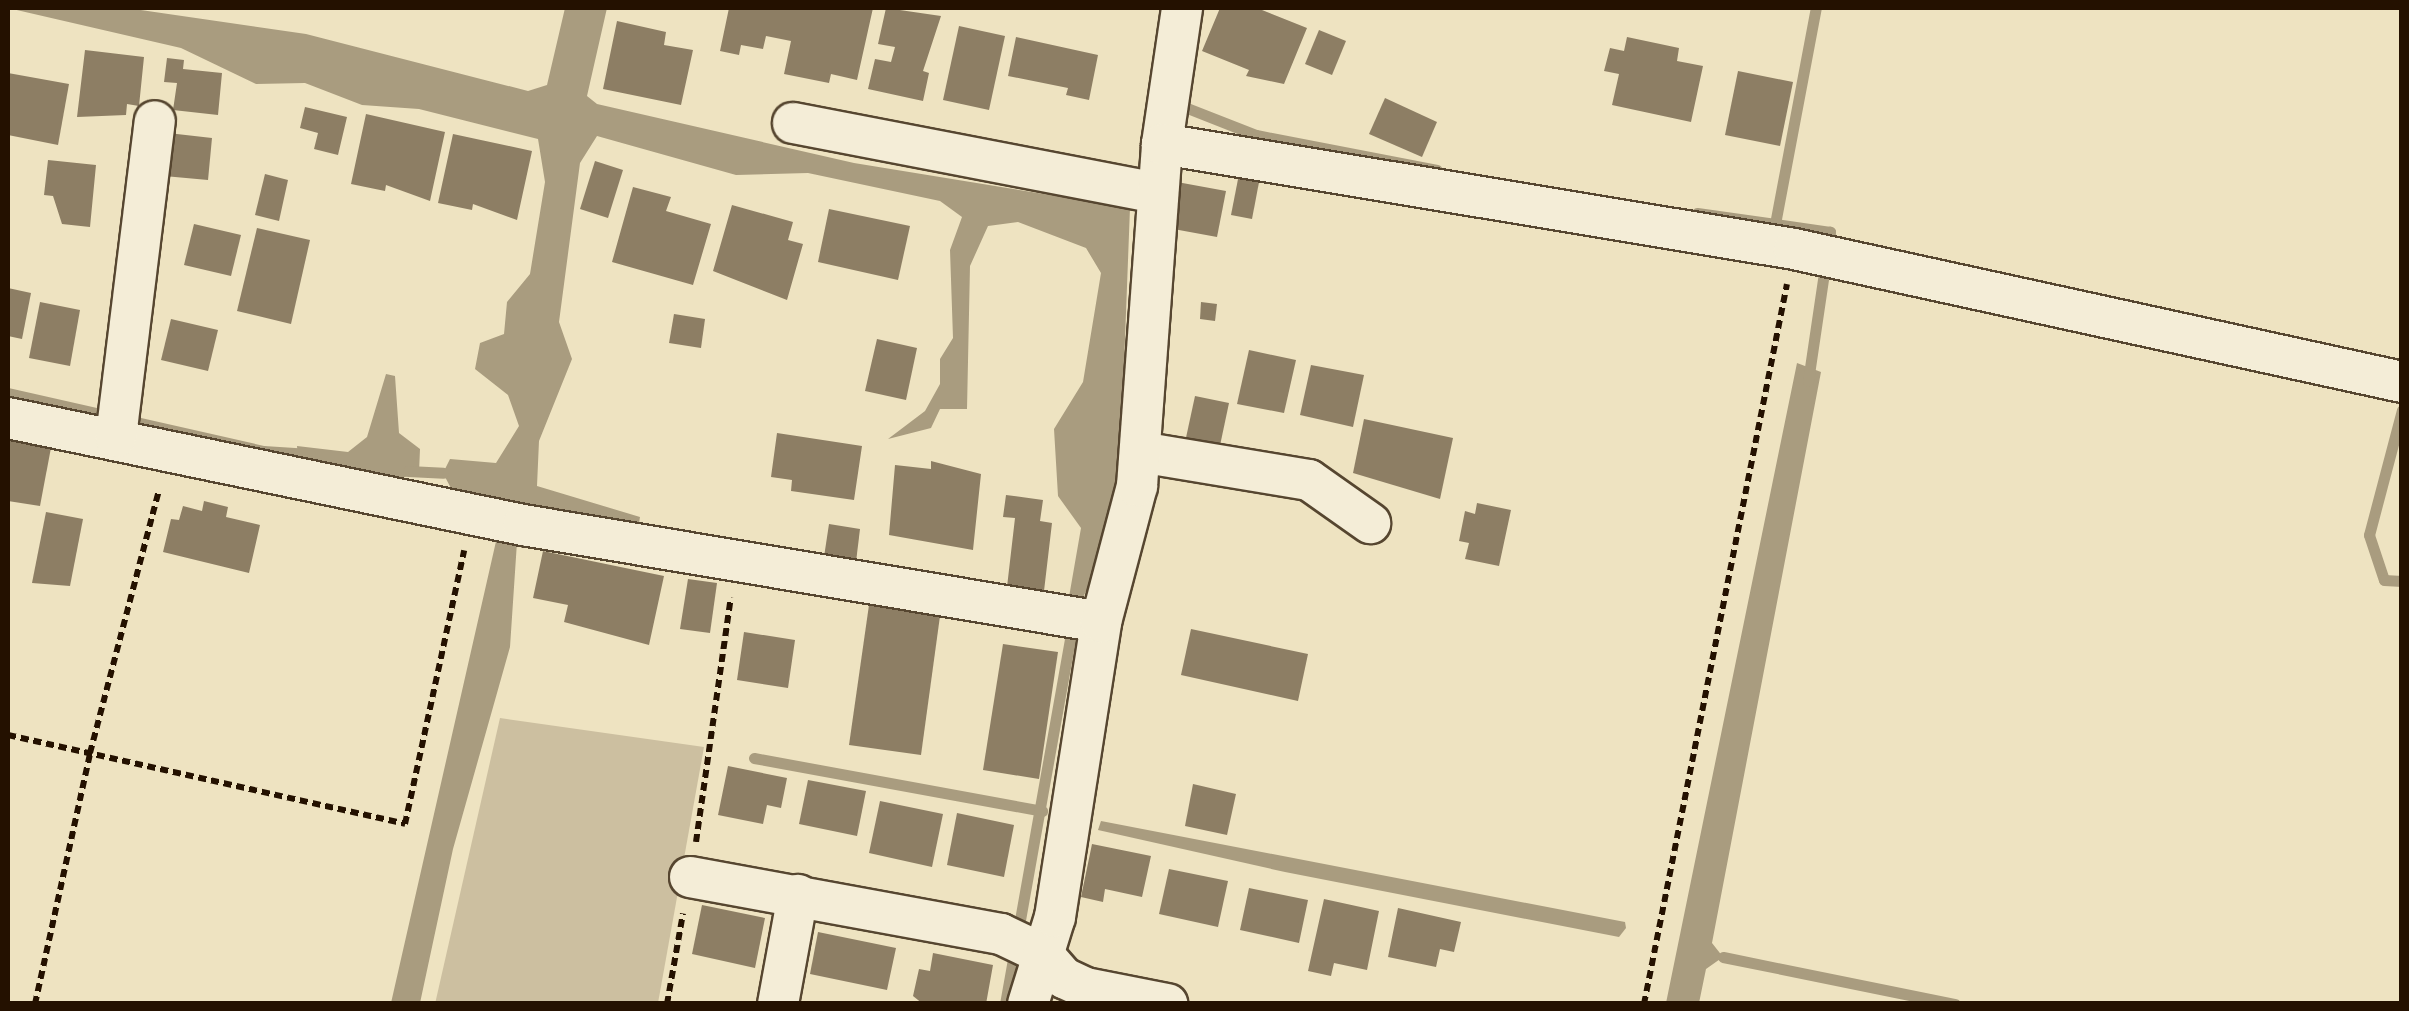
<!DOCTYPE html>
<html>
<head>
<meta charset="utf-8">
<style>
  body { margin:0 }
  #map { position:relative; width:2409px; height:1011px; overflow:hidden; background:#eee3c1; font-family:"Sorts Mill Goudy",serif }
  div>[style] { position:absolute }
  .green>* { inset:0; background:#ccbfa0 }
  .water>* { inset:0; background:#a99c7f }
  .stream>* { height:11px; margin:-5.5px; padding:0 5.5px; transform-origin:5.5px; border-radius:5.5px; background:#a99c7f }
  .building>* { inset:0; background:#8d7e64 }
  .path>* { height:6px; margin-top:-3px; transform-origin:0; background:repeating-linear-gradient(90deg,#241100 0 8px,transparent 0 13px) }
  .roads { filter:drop-shadow(2px 0 #564630) drop-shadow(-2px 0 #564630) drop-shadow(0 2px #564630) drop-shadow(0 -2px #564630) }
  .minor>* { height:40px; margin:-20px; padding:0 20px; transform-origin:20px; border-radius:20px; background:#f4edd7 }
  span { translate:-50% -50%; white-space:nowrap; text-align:center; line-height:1.15; -webkit-text-stroke:9px #f4edd7; paint-order:stroke }
  .frame { position:absolute; inset:0; border:10px solid #241100; pointer-events:none }
</style>
</head>
<body>
<div id="map">
  <div class="green">
    <div style="clip-path:polygon(500px 718px,704px 747px,658px 1003px,435px 1004px)"></div>
  </div>
  <div class="water">
    <div style="clip-path:polygon(8px 8px,127px 8px,306px 34px,528px 91px,547px 85px,565px 8px,607px 8px,587px 96px,597px 104px,854px 163px,1130px 208px,1120px 470px,1098px 568px,1081px 601px,1069px 597px,1081px 528px,1058px 496px,1054px 429px,1083px 382px,1101px 273px,1086px 248px,1018px 222px,988px 226px,970px 266px,967px 409px,940px 409px,931px 428px,888px 439px,925px 411px,940px 384px,940px 359px,953px 338px,950px 250px,962px 217px,940px 201px,808px 173px,736px 175px,597px 136px,580px 163px,559px 322px,572px 359px,539px 441px,537px 486px,640px 517px,638px 529px,517px 542px,510px 647px,453px 849px,420px 1003px,391px 1003px,502px 515px,454px 494px,443px 473px,450px 459px,496px 463px,519px 426px,508px 395px,475px 369px,480px 343px,504px 334px,507px 302px,530px 274px,545px 182px,538px 139px,419px 109px,362px 105px,305px 83px,256px 84px,181px 48px)"></div>
    <div style="clip-path:polygon(1797px 363px,1821px 372px,1712px 943px,1723px 957px,1706px 969px,1699px 1003px,1666px 1003px)"></div>
    <div style="clip-path:polygon(386px 374px,395px 376px,399px 433px,420px 449px,419px 473px,398px 479px,298px 457px,297px 446px,348px 452px,367px 437px)"></div>
    <div style="clip-path:polygon(1101px 821px,1625px 922px,1626px 928px,1619px 937px,1285px 872px,1098px 830px)"></div>
  </div>
  <div class="stream">
    <div style="left:1184px;top:100px;width:6px;rotate:108deg"></div>
    <div style="left:1182px;top:106px;width:79px;rotate:21.4deg"></div>
    <div style="left:1256px;top:135px;width:184px;rotate:10.9deg"></div>
    <div style="left:1697px;top:213px;width:79px;rotate:8deg"></div>
    <div style="left:1808px;top:381px;width:151px;rotate:-81.6deg"></div>
    <div style="left:1830px;top:232px;width:56px;rotate:-171.7deg"></div>
    <div style="left:1775px;top:224px;width:220px;rotate:-79.3deg"></div>
    <div style="left:8px;top:393px;width:262px;rotate:12.8deg"></div>
    <div style="left:263px;top:451px;width:47px;rotate:3.7deg"></div>
    <div style="left:2402px;top:410px;width:129px;rotate:104.8deg"></div>
    <div style="left:2369px;top:535px;width:47px;rotate:71.6deg"></div>
    <div style="left:2384px;top:580px;width:18px;rotate:3deg"></div>
    <div style="left:408px;top:471px;width:35px;rotate:3deg"></div>
    <div style="left:754px;top:758px;width:293px;rotate:10.4deg"></div>
    <div style="left:1723px;top:957px;width:237px;rotate:11.5deg"></div>
    <div style="left:1005px;top:1004px;width:387px;rotate:-79.9deg"></div>
  </div>
  <div class="building">
    <div style="clip-path:polygon(729px 8px,873px 8px,857px 80px,831px 74px,829px 83px,784px 74px,791px 41px,766px 36px,763px 49px,741px 45px,739px 55px,720px 51px)"></div>
    <div style="clip-path:polygon(886px 8px,941px 16px,923px 71px,929px 73px,923px 101px,868px 89px,875px 59px,891px 62px,895px 47px,878px 44px)"></div>
    <div style="clip-path:polygon(1220px 8px,1257px 8px,1307px 28px,1284px 84px,1246px 76px,1249px 70px,1202px 51px)"></div>
    <div style="clip-path:polygon(617px 21px,666px 32px,664px 45px,693px 50px,681px 105px,603px 89px)"></div>
    <div style="clip-path:polygon(959px 26px,1005px 36px,989px 110px,943px 100px)"></div>
    <div style="clip-path:polygon(1319px 30px,1346px 41px,1332px 75px,1305px 64px)"></div>
    <div style="clip-path:polygon(1016px 37px,1098px 55px,1089px 100px,1066px 95px,1068px 88px,1008px 76px)"></div>
    <div style="clip-path:polygon(1627px 37px,1679px 48px,1677px 61px,1703px 66px,1691px 122px,1612px 105px,1619px 74px,1604px 71px,1610px 48px,1624px 51px)"></div>
    <div style="clip-path:polygon(85px 50px,144px 57px,139px 106px,127px 104px,126px 115px,77px 117px)"></div>
    <div style="clip-path:polygon(167px 58px,184px 60px,183px 69px,222px 73px,218px 115px,173px 110px,177px 83px,164px 82px)"></div>
    <div style="clip-path:polygon(1738px 71px,1793px 82px,1780px 146px,1725px 135px)"></div>
    <div style="clip-path:polygon(8px 73px,69px 84px,58px 145px,8px 135px)"></div>
    <div style="clip-path:polygon(1385px 98px,1437px 122px,1422px 157px,1369px 134px)"></div>
    <div style="clip-path:polygon(305px 107px,347px 117px,338px 155px,314px 149px,318px 133px,300px 128px)"></div>
    <div style="clip-path:polygon(366px 114px,445px 132px,430px 201px,386px 185px,385px 191px,351px 184px)"></div>
    <div style="clip-path:polygon(168px 133px,212px 138px,208px 180px,164px 176px)"></div>
    <div style="clip-path:polygon(453px 134px,532px 151px,517px 220px,473px 204px,472px 210px,438px 203px)"></div>
    <div style="clip-path:polygon(48px 160px,96px 165px,90px 227px,62px 224px,53px 196px,44px 195px)"></div>
    <div style="clip-path:polygon(595px 161px,623px 170px,608px 218px,580px 209px)"></div>
    <div style="clip-path:polygon(265px 174px,288px 180px,279px 221px,255px 215px)"></div>
    <div style="clip-path:polygon(1239px 174px,1260px 177px,1252px 219px,1231px 215px)"></div>
    <div style="clip-path:polygon(1177px 182px,1226px 191px,1217px 237px,1168px 228px)"></div>
    <div style="clip-path:polygon(633px 187px,671px 197px,666px 211px,711px 224px,693px 285px,612px 262px)"></div>
    <div style="clip-path:polygon(732px 205px,793px 222px,788px 240px,803px 244px,787px 300px,713px 271px)"></div>
    <div style="clip-path:polygon(829px 209px,910px 226px,898px 280px,818px 262px)"></div>
    <div style="clip-path:polygon(194px 224px,241px 235px,231px 276px,184px 265px)"></div>
    <div style="clip-path:polygon(257px 228px,310px 240px,291px 324px,237px 311px)"></div>
    <div style="clip-path:polygon(8px 288px,31px 293px,22px 339px,8px 336px)"></div>
    <div style="clip-path:polygon(40px 302px,80px 310px,70px 366px,29px 358px)"></div>
    <div style="clip-path:polygon(1201px 302px,1217px 304px,1215px 321px,1200px 319px)"></div>
    <div style="clip-path:polygon(674px 314px,705px 319px,701px 348px,669px 343px)"></div>
    <div style="clip-path:polygon(171px 319px,218px 330px,208px 371px,161px 360px)"></div>
    <div style="clip-path:polygon(877px 339px,917px 348px,906px 400px,865px 391px)"></div>
    <div style="clip-path:polygon(1249px 350px,1296px 360px,1284px 413px,1237px 404px)"></div>
    <div style="clip-path:polygon(1311px 365px,1364px 375px,1353px 427px,1300px 415px)"></div>
    <div style="clip-path:polygon(1195px 396px,1229px 403px,1218px 455px,1184px 447px)"></div>
    <div style="clip-path:polygon(1364px 419px,1453px 438px,1440px 499px,1353px 473px)"></div>
    <div style="clip-path:polygon(8px 429px,53px 437px,40px 506px,8px 501px)"></div>
    <div style="clip-path:polygon(777px 433px,862px 446px,854px 500px,791px 491px,792px 480px,771px 477px)"></div>
    <div style="clip-path:polygon(931px 461px,981px 474px,973px 550px,889px 535px,895px 465px,931px 469px)"></div>
    <div style="clip-path:polygon(1006px 495px,1043px 500px,1040px 521px,1052px 523px,1044px 591px,1007px 587px,1015px 518px,1003px 517px)"></div>
    <div style="clip-path:polygon(204px 501px,228px 507px,226px 517px,260px 525px,249px 573px,163px 552px,171px 519px,179px 520px,183px 506px,202px 511px)"></div>
    <div style="clip-path:polygon(1477px 503px,1511px 510px,1499px 566px,1465px 559px,1469px 543px,1459px 541px,1465px 511px,1475px 514px)"></div>
    <div style="clip-path:polygon(46px 512px,83px 519px,70px 586px,32px 583px)"></div>
    <div style="clip-path:polygon(829px 524px,860px 529px,856px 562px,824px 557px)"></div>
    <div style="clip-path:polygon(543px 551px,664px 576px,649px 645px,564px 622px,568px 605px,533px 598px)"></div>
    <div style="clip-path:polygon(688px 579px,717px 583px,710px 633px,680px 629px)"></div>
    <div style="clip-path:polygon(869px 605px,940px 616px,921px 755px,849px 745px)"></div>
    <div style="clip-path:polygon(1191px 629px,1308px 654px,1298px 701px,1181px 675px)"></div>
    <div style="clip-path:polygon(744px 632px,795px 640px,788px 688px,737px 680px)"></div>
    <div style="clip-path:polygon(1003px 644px,1058px 652px,1039px 779px,983px 770px)"></div>
    <div style="clip-path:polygon(728px 766px,787px 778px,781px 808px,767px 805px,763px 824px,718px 815px)"></div>
    <div style="clip-path:polygon(808px 780px,866px 791px,857px 836px,799px 824px)"></div>
    <div style="clip-path:polygon(1193px 784px,1236px 794px,1227px 835px,1185px 826px)"></div>
    <div style="clip-path:polygon(880px 801px,943px 814px,932px 867px,869px 853px)"></div>
    <div style="clip-path:polygon(957px 813px,1014px 825px,1004px 877px,947px 865px)"></div>
    <div style="clip-path:polygon(1092px 844px,1151px 856px,1142px 897px,1105px 889px,1103px 902px,1081px 897px)"></div>
    <div style="clip-path:polygon(1169px 869px,1228px 881px,1218px 927px,1159px 914px)"></div>
    <div style="clip-path:polygon(1249px 888px,1308px 900px,1299px 943px,1240px 930px)"></div>
    <div style="clip-path:polygon(1324px 899px,1379px 911px,1367px 970px,1334px 963px,1331px 976px,1308px 971px)"></div>
    <div style="clip-path:polygon(702px 905px,765px 918px,755px 968px,692px 954px)"></div>
    <div style="clip-path:polygon(1398px 908px,1461px 922px,1454px 952px,1440px 949px,1436px 967px,1388px 957px)"></div>
    <div style="clip-path:polygon(818px 932px,896px 948px,887px 990px,810px 974px)"></div>
    <div style="clip-path:polygon(933px 953px,993px 965px,986px 1004px,923px 1004px,913px 996px,919px 969px,930px 971px)"></div>
  </div>
  <div class="path">
    <div style="left:8px;top:735px;width:407px;rotate:12.6deg"></div>
    <div style="left:405px;top:824px;width:280px;rotate:-77.8deg"></div>
    <div style="left:696px;top:842px;width:247px;rotate:-81.9deg"></div>
    <div style="left:35px;top:1004px;width:257px;rotate:-77.6deg"></div>
    <div style="left:90px;top:753px;width:272px;rotate:-75.3deg"></div>
    <div style="left:667px;top:1004px;width:92px;rotate:-80deg"></div>
    <div style="left:1644px;top:1004px;width:734px;rotate:-78.77deg"></div>
  </div>
  <div class="roads">
    <div class="minor">
      <div style="left:793px;top:123px;width:371px;rotate:10.9deg"></div>
      <div style="left:1162px;top:144px;width:137px;rotate:-81.6deg"></div>
      <div style="left:8px;top:418px;width:526px;rotate:11.74deg"></div>
      <div style="left:523px;top:525px;width:586px;rotate:9.53deg"></div>
      <div style="left:116px;top:437px;width:318px;rotate:-83deg"></div>
      <div style="left:1140px;top:452px;width:171px;rotate:9.4deg"></div>
      <div style="left:1309px;top:480px;width:75px;rotate:35.2deg"></div>
      <div style="left:690px;top:877px;width:316px;rotate:10.4deg"></div>
      <div style="left:1001px;top:934px;width:47px;rotate:25.5deg"></div>
      <div style="left:1043px;top:954px;width:32px;rotate:49deg"></div>
      <div style="left:1064px;top:978px;width:23px;rotate:25deg"></div>
      <div style="left:1085px;top:988px;width:84px;rotate:11deg"></div>
      <div style="left:778px;top:1004px;width:111px;rotate:-79.6deg"></div>
      <div style="left:1028px;top:1004px;width:91px;rotate:-72.8deg"></div>
      <div style="left:1055px;top:917px;width:299px;rotate:-81.1deg"></div>
      <div style="left:1101px;top:622px;width:141px;rotate:-75.2deg"></div>
      <div style="left:1137px;top:486px;width:343px;rotate:-85.8deg"></div>
      <div style="left:1162px;top:144px;width:641px;rotate:9.43deg"></div>
      <div style="left:1794px;top:249px;width:622px;rotate:12.34deg"></div>
    </div>
  </div>
  <div class="frame"></div>
</div>
</body>
</html>
